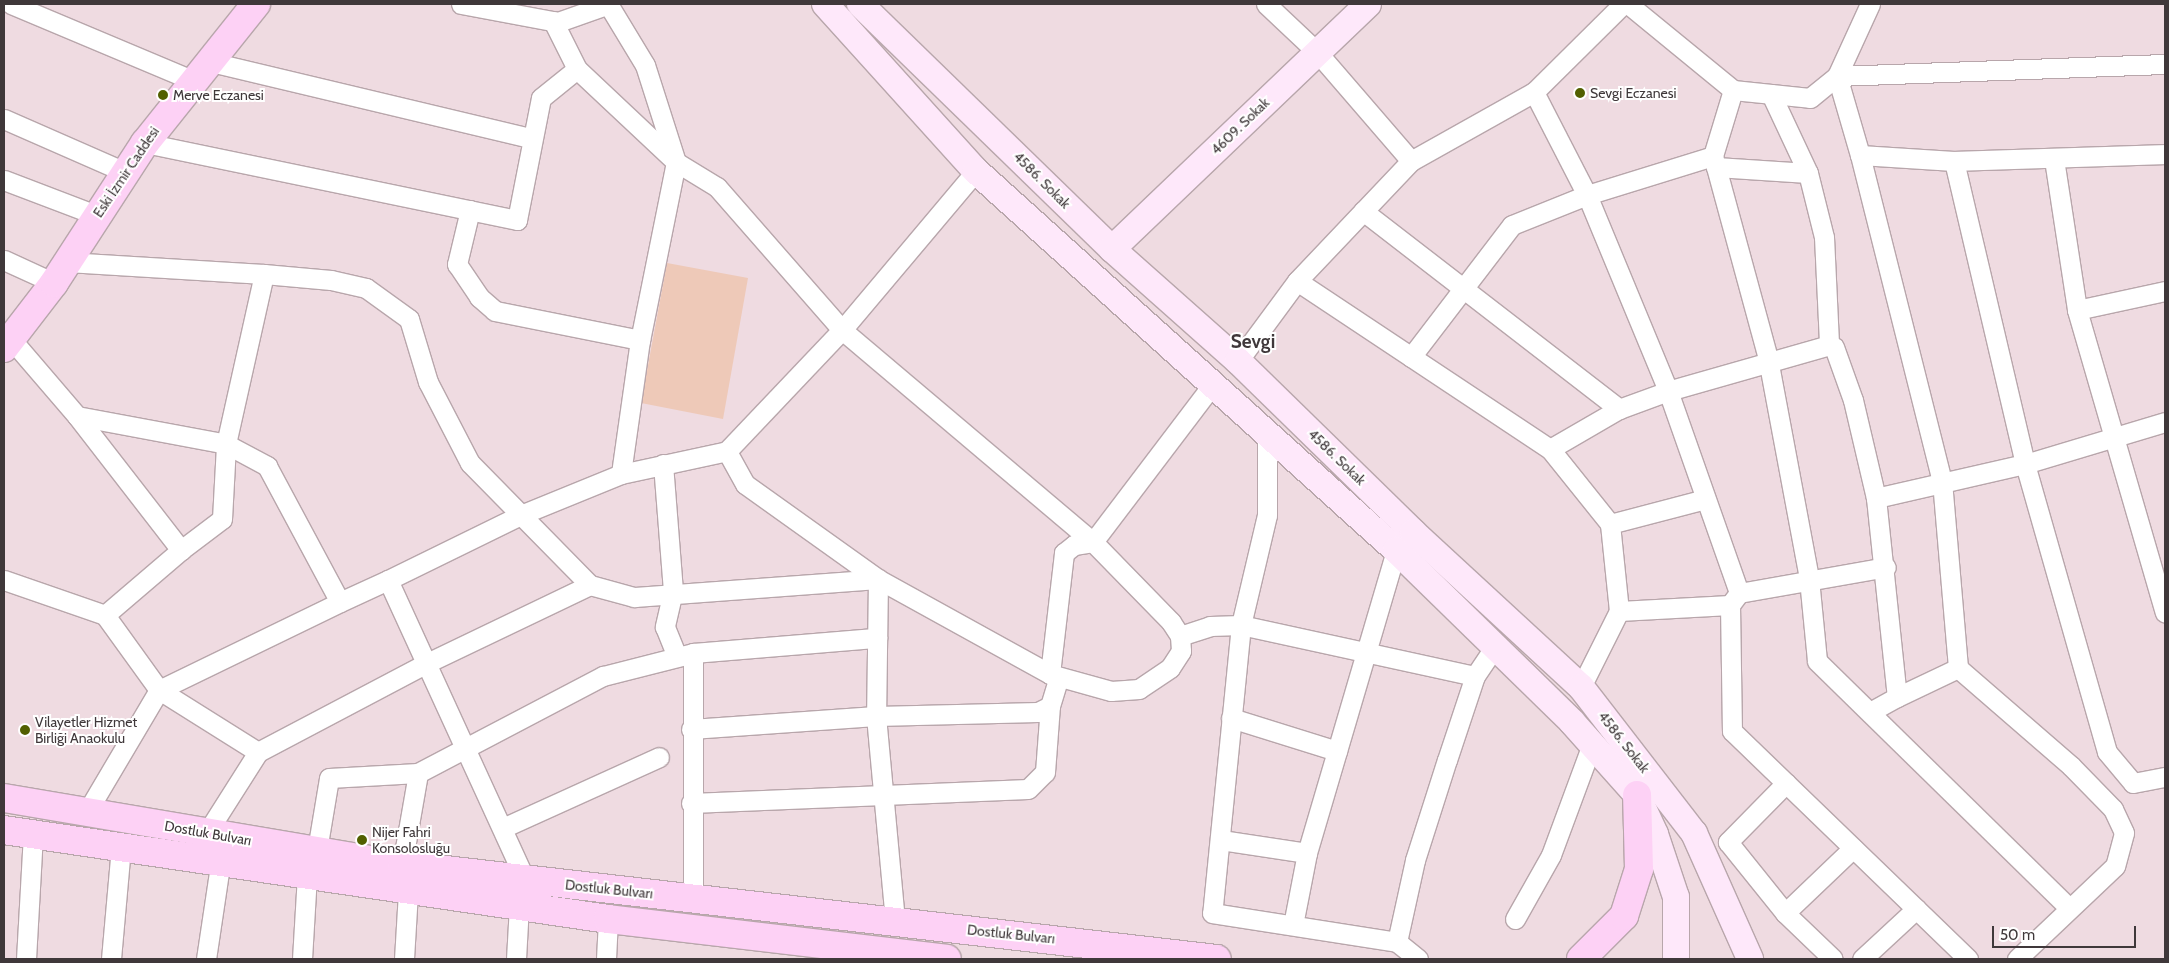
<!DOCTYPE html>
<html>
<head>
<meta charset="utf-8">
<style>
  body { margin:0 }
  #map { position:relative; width:2169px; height:963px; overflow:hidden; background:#efdbe1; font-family:Cabin,sans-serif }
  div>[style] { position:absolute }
  .green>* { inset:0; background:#eec9b8 }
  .roads { filter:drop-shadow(1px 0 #b8a6ab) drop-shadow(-1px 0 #b8a6ab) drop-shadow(0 1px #b8a6ab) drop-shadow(0 -1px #b8a6ab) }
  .street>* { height:19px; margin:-9.5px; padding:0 9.5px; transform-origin:9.5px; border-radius:9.5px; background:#fff }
  .secondary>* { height:26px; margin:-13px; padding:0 13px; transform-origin:13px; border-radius:13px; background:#fee8fa }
  .primary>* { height:28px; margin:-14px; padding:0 14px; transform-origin:14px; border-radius:14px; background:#fdd1f5 }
  .dots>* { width:14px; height:14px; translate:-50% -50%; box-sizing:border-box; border:2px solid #fff; border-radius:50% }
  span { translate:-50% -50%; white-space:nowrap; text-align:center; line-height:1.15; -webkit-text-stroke:4px #fff; paint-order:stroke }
  .poi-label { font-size:14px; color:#3f383a }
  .left { translate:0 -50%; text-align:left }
  .street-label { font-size:14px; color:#3f383a }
  .district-label { font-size:19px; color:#3f383a; font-weight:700 }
  .frame { position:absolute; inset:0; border:5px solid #3f383a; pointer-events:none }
  .scale { position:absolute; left:1992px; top:926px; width:144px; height:22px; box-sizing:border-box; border:2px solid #3f383a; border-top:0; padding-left:6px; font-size:15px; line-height:18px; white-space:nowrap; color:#3f383a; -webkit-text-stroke:4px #fff; paint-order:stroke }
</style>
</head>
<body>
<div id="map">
  <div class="green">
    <div style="clip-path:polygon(667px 263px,748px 278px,723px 419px,641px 403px)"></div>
  </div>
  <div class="roads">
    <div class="street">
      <div style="left:11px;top:4px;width:202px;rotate:22.8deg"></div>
      <div style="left:461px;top:4px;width:99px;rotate:10.5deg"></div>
      <div style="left:558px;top:22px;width:54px;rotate:-19.4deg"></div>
      <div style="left:608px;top:4px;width:71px;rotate:58.8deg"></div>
      <div style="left:645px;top:65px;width:102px;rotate:72.3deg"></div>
      <div style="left:676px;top:162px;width:182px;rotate:101.4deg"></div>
      <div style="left:640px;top:340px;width:135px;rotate:98.1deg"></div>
      <div style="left:1266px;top:4px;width:70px;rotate:43.3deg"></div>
      <div style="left:1317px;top:52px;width:144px;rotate:49.2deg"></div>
      <div style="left:1628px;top:4px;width:136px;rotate:39.3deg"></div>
      <div style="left:1733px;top:90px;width:77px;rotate:5.9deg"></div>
      <div style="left:1810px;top:98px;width:35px;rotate:-39deg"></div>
      <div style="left:1837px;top:76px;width:82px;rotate:73.8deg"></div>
      <div style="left:1860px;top:155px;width:94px;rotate:3.7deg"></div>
      <div style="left:1954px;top:161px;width:211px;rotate:-1.9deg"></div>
      <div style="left:1870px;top:4px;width:79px;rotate:114.6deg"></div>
      <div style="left:1837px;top:76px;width:328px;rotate:-2.1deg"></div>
      <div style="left:553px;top:21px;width:54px;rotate:63.4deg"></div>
      <div style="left:577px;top:69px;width:136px;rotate:43.2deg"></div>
      <div style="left:676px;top:162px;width:48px;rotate:31.4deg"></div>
      <div style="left:717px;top:187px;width:190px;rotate:48.8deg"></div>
      <div style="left:842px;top:330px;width:329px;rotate:40.2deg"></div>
      <div style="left:1093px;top:542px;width:112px;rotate:45.7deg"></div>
      <div style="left:1171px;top:622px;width:17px;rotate:57deg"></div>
      <div style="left:1180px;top:636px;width:15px;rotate:86deg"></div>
      <div style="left:1181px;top:651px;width:20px;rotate:123deg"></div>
      <div style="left:1170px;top:668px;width:37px;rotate:146deg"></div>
      <div style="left:1139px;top:689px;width:28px;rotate:176deg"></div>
      <div style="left:1111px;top:691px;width:63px;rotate:-164.4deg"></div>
      <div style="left:1050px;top:674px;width:196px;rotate:-151.1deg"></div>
      <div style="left:878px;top:579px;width:163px;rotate:-144.5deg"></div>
      <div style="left:745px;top:484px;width:38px;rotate:-119deg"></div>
      <div style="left:211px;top:62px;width:329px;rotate:13.4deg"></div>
      <div style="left:1733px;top:90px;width:69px;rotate:106.9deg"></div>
      <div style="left:1713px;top:156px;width:210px;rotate:74.8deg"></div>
      <div style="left:1768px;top:359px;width:224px;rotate:79.4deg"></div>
      <div style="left:1809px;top:579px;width:82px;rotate:84.4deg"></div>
      <div style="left:1817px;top:661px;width:351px;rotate:44.4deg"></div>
      <div style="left:1534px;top:92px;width:116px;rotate:62.8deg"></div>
      <div style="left:1587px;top:195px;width:212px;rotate:67.5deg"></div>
      <div style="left:1668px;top:391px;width:214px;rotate:70.6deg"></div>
      <div style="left:1739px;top:593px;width:15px;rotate:127deg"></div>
      <div style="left:1730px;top:605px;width:126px;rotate:89.1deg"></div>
      <div style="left:1732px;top:731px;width:328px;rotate:44deg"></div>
      <div style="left:1771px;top:94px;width:87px;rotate:64.9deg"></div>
      <div style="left:1808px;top:173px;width:66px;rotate:76deg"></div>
      <div style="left:1824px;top:237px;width:108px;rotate:87.3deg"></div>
      <div style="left:1829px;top:345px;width:5px;rotate:22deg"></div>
      <div style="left:1834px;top:347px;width:56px;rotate:70.3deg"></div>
      <div style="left:1853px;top:400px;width:101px;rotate:76.8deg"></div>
      <div style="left:1876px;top:498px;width:200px;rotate:84deg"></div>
      <div style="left:1897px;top:697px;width:31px;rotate:151deg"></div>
      <div style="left:4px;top:119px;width:132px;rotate:23.7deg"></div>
      <div style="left:145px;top:143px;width:380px;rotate:11.7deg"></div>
      <div style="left:517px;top:220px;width:124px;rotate:-78.9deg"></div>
      <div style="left:541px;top:98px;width:46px;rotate:-38.9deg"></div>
      <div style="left:1860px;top:155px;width:336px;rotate:75.9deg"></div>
      <div style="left:1942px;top:481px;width:188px;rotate:85.1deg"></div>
      <div style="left:1958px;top:668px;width:150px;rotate:40.9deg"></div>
      <div style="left:2071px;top:766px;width:60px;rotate:45.7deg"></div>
      <div style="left:2113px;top:809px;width:26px;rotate:65deg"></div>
      <div style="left:2124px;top:833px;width:34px;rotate:105deg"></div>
      <div style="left:2115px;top:866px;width:135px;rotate:136.5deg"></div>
      <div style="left:2054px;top:159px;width:153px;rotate:81.3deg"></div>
      <div style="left:2077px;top:310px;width:315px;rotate:73.8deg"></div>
      <div style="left:1954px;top:161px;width:311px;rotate:76.8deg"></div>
      <div style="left:2025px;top:464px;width:299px;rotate:74.1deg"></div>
      <div style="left:2107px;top:752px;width:40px;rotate:50deg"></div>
      <div style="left:2133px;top:783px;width:33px;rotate:-11deg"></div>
      <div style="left:1716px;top:167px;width:92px;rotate:3.7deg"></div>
      <div style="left:4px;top:180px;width:98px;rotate:20.8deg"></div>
      <div style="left:470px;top:210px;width:56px;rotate:103.5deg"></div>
      <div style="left:457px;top:264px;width:40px;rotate:56deg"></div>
      <div style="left:479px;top:297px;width:21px;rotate:41deg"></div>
      <div style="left:495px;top:311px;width:148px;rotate:11.3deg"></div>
      <div style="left:1363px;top:211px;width:324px;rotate:37.7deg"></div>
      <div style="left:4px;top:260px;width:55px;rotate:24.7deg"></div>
      <div style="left:67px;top:262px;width:197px;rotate:3.5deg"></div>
      <div style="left:264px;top:274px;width:67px;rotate:5.1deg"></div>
      <div style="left:331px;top:280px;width:36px;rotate:13deg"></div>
      <div style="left:366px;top:288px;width:53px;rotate:35.8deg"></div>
      <div style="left:409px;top:319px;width:66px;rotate:73.2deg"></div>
      <div style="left:428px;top:382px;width:91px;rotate:62.6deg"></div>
      <div style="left:470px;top:463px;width:171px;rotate:45.5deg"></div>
      <div style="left:590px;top:585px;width:46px;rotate:15.3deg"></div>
      <div style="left:634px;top:597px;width:245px;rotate:-4.2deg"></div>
      <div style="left:878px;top:579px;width:137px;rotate:90.8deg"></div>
      <div style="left:876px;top:716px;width:207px;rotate:84.7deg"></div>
      <div style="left:1297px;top:281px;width:304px;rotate:33.6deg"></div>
      <div style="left:1550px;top:449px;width:96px;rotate:51.3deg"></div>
      <div style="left:1610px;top:524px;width:87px;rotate:84.1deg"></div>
      <div style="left:1619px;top:611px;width:85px;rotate:116.6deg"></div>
      <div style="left:2077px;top:310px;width:90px;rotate:-12.2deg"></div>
      <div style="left:11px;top:339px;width:101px;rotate:49.4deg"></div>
      <div style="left:77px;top:416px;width:170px;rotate:52.2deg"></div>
      <div style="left:181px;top:550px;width:51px;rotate:-37.1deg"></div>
      <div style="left:222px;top:519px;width:75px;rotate:-86.9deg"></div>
      <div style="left:226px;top:444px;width:47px;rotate:28.2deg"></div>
      <div style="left:267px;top:466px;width:154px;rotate:61.8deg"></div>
      <div style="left:340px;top:602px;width:53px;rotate:-24.6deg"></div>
      <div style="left:388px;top:580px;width:329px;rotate:65.4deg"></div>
      <div style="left:1411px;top:357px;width:166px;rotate:-52.6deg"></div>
      <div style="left:1512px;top:225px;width:81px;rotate:-21.8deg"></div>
      <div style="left:1587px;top:195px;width:132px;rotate:-17.2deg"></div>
      <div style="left:1238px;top:361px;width:99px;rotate:-53.6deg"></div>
      <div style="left:1297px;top:281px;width:166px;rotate:-46.5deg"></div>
      <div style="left:1411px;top:161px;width:141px;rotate:-29.3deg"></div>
      <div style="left:1534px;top:92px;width:125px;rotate:-44.7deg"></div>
      <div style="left:77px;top:416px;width:152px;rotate:10.6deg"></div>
      <div style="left:226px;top:444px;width:174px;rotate:-77.4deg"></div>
      <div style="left:1267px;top:432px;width:83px;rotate:90deg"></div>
      <div style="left:1267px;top:515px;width:113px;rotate:103.3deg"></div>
      <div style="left:1241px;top:625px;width:289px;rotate:95.7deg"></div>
      <div style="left:1212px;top:913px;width:187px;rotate:8.9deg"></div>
      <div style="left:1397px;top:942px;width:27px;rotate:39deg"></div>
      <div style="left:1550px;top:449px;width:80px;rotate:-30.1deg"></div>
      <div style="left:1619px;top:409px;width:52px;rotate:-20.2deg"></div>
      <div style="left:1668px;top:391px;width:167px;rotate:-15.9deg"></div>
      <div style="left:663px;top:464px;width:127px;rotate:85.5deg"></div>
      <div style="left:673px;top:591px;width:37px;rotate:103deg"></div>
      <div style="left:665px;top:627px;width:32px;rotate:68deg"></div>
      <div style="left:1876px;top:498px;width:153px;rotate:-12.9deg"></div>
      <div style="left:2025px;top:464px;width:146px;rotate:-16.7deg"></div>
      <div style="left:1610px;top:524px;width:98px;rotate:-14.7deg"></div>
      <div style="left:4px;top:580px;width:107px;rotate:19.1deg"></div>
      <div style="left:105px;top:615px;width:100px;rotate:-40.5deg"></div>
      <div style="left:388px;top:580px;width:150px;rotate:-26.1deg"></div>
      <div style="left:523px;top:514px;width:106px;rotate:-22.2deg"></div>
      <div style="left:621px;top:474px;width:108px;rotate:-12.2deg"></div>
      <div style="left:727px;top:451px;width:167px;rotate:-46.5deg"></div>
      <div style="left:842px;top:330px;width:208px;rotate:-49.9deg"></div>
      <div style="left:1739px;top:593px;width:149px;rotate:-10deg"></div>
      <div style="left:1619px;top:611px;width:111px;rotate:-3.1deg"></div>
      <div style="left:1180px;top:636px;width:32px;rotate:-18deg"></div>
      <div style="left:1210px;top:626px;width:31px;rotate:-2deg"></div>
      <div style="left:1241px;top:625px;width:239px;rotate:12.3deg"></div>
      <div style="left:693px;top:653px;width:185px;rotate:-4.7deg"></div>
      <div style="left:1050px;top:674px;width:122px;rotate:-83.4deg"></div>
      <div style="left:1064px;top:553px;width:13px;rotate:-39deg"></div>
      <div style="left:1074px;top:545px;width:19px;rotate:-9deg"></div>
      <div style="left:1093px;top:542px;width:197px;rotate:-52.8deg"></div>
      <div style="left:1897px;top:697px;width:68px;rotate:-25.4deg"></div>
      <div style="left:1231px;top:718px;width:111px;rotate:17.3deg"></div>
      <div style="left:691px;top:729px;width:185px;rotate:-4deg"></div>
      <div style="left:876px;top:716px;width:162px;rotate:-1.4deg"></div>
      <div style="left:1038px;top:712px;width:13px;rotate:-27deg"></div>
      <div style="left:1050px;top:706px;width:30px;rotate:-73deg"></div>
      <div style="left:258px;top:752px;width:117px;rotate:-147.9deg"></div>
      <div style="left:159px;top:690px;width:201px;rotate:-25.9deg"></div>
      <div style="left:1786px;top:783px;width:83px;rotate:134.5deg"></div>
      <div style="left:1728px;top:842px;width:91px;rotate:51.2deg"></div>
      <div style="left:1785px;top:913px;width:66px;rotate:43.8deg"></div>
      <div style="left:691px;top:803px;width:337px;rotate:-2.4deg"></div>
      <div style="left:1028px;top:789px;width:24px;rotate:-45deg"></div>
      <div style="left:1045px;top:772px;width:66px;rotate:-85.7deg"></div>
      <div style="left:88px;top:810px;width:139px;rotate:-59.4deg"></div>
      <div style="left:159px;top:690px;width:92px;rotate:-125.8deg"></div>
      <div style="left:505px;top:827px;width:169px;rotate:-24.4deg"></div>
      <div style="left:206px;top:834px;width:97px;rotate:-57.6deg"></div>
      <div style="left:258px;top:752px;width:189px;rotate:-27.8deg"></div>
      <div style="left:425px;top:664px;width:183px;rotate:-25.6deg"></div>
      <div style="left:1221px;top:840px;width:87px;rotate:8.6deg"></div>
      <div style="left:317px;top:850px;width:73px;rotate:-80.5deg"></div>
      <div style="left:329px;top:778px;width:89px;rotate:-3.2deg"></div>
      <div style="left:418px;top:773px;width:209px;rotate:-27.7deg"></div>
      <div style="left:603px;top:676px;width:93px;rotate:-14.3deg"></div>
      <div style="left:693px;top:653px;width:245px;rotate:90deg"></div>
      <div style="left:402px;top:865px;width:93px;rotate:-80.1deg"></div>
      <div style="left:1785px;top:913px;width:94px;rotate:-43.7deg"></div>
      <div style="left:1515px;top:919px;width:73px;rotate:-60.6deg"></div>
      <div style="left:1551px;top:855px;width:118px;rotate:-69.7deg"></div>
      <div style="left:1293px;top:925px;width:73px;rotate:-79deg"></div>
      <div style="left:1307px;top:853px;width:316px;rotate:-73.6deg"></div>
      <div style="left:1397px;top:942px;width:84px;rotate:-77.6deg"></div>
      <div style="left:1415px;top:860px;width:105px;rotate:-72.3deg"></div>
      <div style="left:1447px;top:760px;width:89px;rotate:-71.6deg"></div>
      <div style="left:1475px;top:676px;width:36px;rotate:-56deg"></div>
      <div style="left:26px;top:959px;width:124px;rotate:-86.8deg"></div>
      <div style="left:111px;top:959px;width:112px;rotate:-84.9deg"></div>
      <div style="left:206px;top:959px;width:95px;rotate:-81.5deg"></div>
      <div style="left:302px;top:959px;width:83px;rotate:-86.6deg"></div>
      <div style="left:404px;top:959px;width:68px;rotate:-86.6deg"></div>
      <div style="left:516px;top:959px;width:54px;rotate:-86.8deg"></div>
      <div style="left:606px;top:959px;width:40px;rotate:-87.1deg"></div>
      <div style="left:1862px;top:959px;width:74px;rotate:-42.8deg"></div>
    </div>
    <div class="secondary">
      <div style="left:825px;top:4px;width:225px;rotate:47.9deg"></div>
      <div style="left:976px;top:171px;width:566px;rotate:42.06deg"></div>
      <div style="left:1396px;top:550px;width:246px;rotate:44.3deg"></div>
      <div style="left:1572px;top:722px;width:98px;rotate:48.3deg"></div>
      <div style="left:1637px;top:795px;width:43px;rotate:65.2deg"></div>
      <div style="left:1655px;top:834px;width:66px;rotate:71.6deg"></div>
      <div style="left:1676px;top:897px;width:62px;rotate:90deg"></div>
      <div style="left:860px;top:4px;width:351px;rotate:44.2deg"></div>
      <div style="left:1112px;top:249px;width:169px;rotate:41.6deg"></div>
      <div style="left:1238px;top:361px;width:245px;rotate:44.3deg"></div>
      <div style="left:1413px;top:532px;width:229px;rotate:42.7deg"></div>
      <div style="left:1581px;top:687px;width:185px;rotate:52.3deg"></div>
      <div style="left:1694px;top:833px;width:138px;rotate:66deg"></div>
      <div style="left:1112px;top:249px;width:354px;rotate:-43.7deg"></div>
    </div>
    <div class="primary">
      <div style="left:4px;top:348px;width:82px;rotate:-52.4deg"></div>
      <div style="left:54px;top:283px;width:167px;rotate:-57deg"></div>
      <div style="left:145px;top:143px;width:178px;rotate:-51.4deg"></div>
      <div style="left:4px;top:798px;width:404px;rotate:9.6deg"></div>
      <div style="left:402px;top:865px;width:820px;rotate:6.58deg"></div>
      <div style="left:4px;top:830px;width:611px;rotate:8.38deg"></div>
      <div style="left:608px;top:919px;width:341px;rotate:6.7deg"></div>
      <div style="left:1581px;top:959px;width:61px;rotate:-45deg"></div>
      <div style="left:1624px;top:916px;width:49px;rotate:-72.3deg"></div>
      <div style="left:1639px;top:869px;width:74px;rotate:-91.5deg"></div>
    </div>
  </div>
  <div class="dots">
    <div style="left:1580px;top:93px;background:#525f00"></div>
    <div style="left:163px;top:95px;background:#525f00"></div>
    <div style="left:25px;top:730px;background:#525f00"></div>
    <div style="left:362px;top:840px;background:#525f00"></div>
  </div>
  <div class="poi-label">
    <span class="left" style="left:1590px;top:93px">Sevgi Eczanesi</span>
    <span class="left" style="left:173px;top:95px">Merve Eczanesi</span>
    <span class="left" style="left:35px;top:730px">Vilayetler Hizmet<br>Birliği Anaokulu</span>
    <span class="left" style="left:372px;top:840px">Nijer Fahri<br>Konsolosluğu</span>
  </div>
  <div class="street-label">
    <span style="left:1240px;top:126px;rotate:-44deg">4609. Sokak</span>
    <span style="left:126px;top:172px;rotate:-56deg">Eski İzmir Caddesi</span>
    <span style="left:1042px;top:180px;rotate:45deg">4586. Sokak</span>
    <span style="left:1337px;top:457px;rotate:44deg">4586. Sokak</span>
    <span style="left:1624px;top:742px;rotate:52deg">4586. Sokak</span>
    <span style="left:208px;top:833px;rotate:10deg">Dostluk Bulvarı</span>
    <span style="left:609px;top:889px;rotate:6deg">Dostluk Bulvarı</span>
    <span style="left:1011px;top:934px;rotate:6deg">Dostluk Bulvarı</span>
  </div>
  <div class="district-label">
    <span style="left:1253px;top:342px">Sevgi</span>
  </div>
  <div class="frame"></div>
  <div class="scale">50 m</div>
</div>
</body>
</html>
